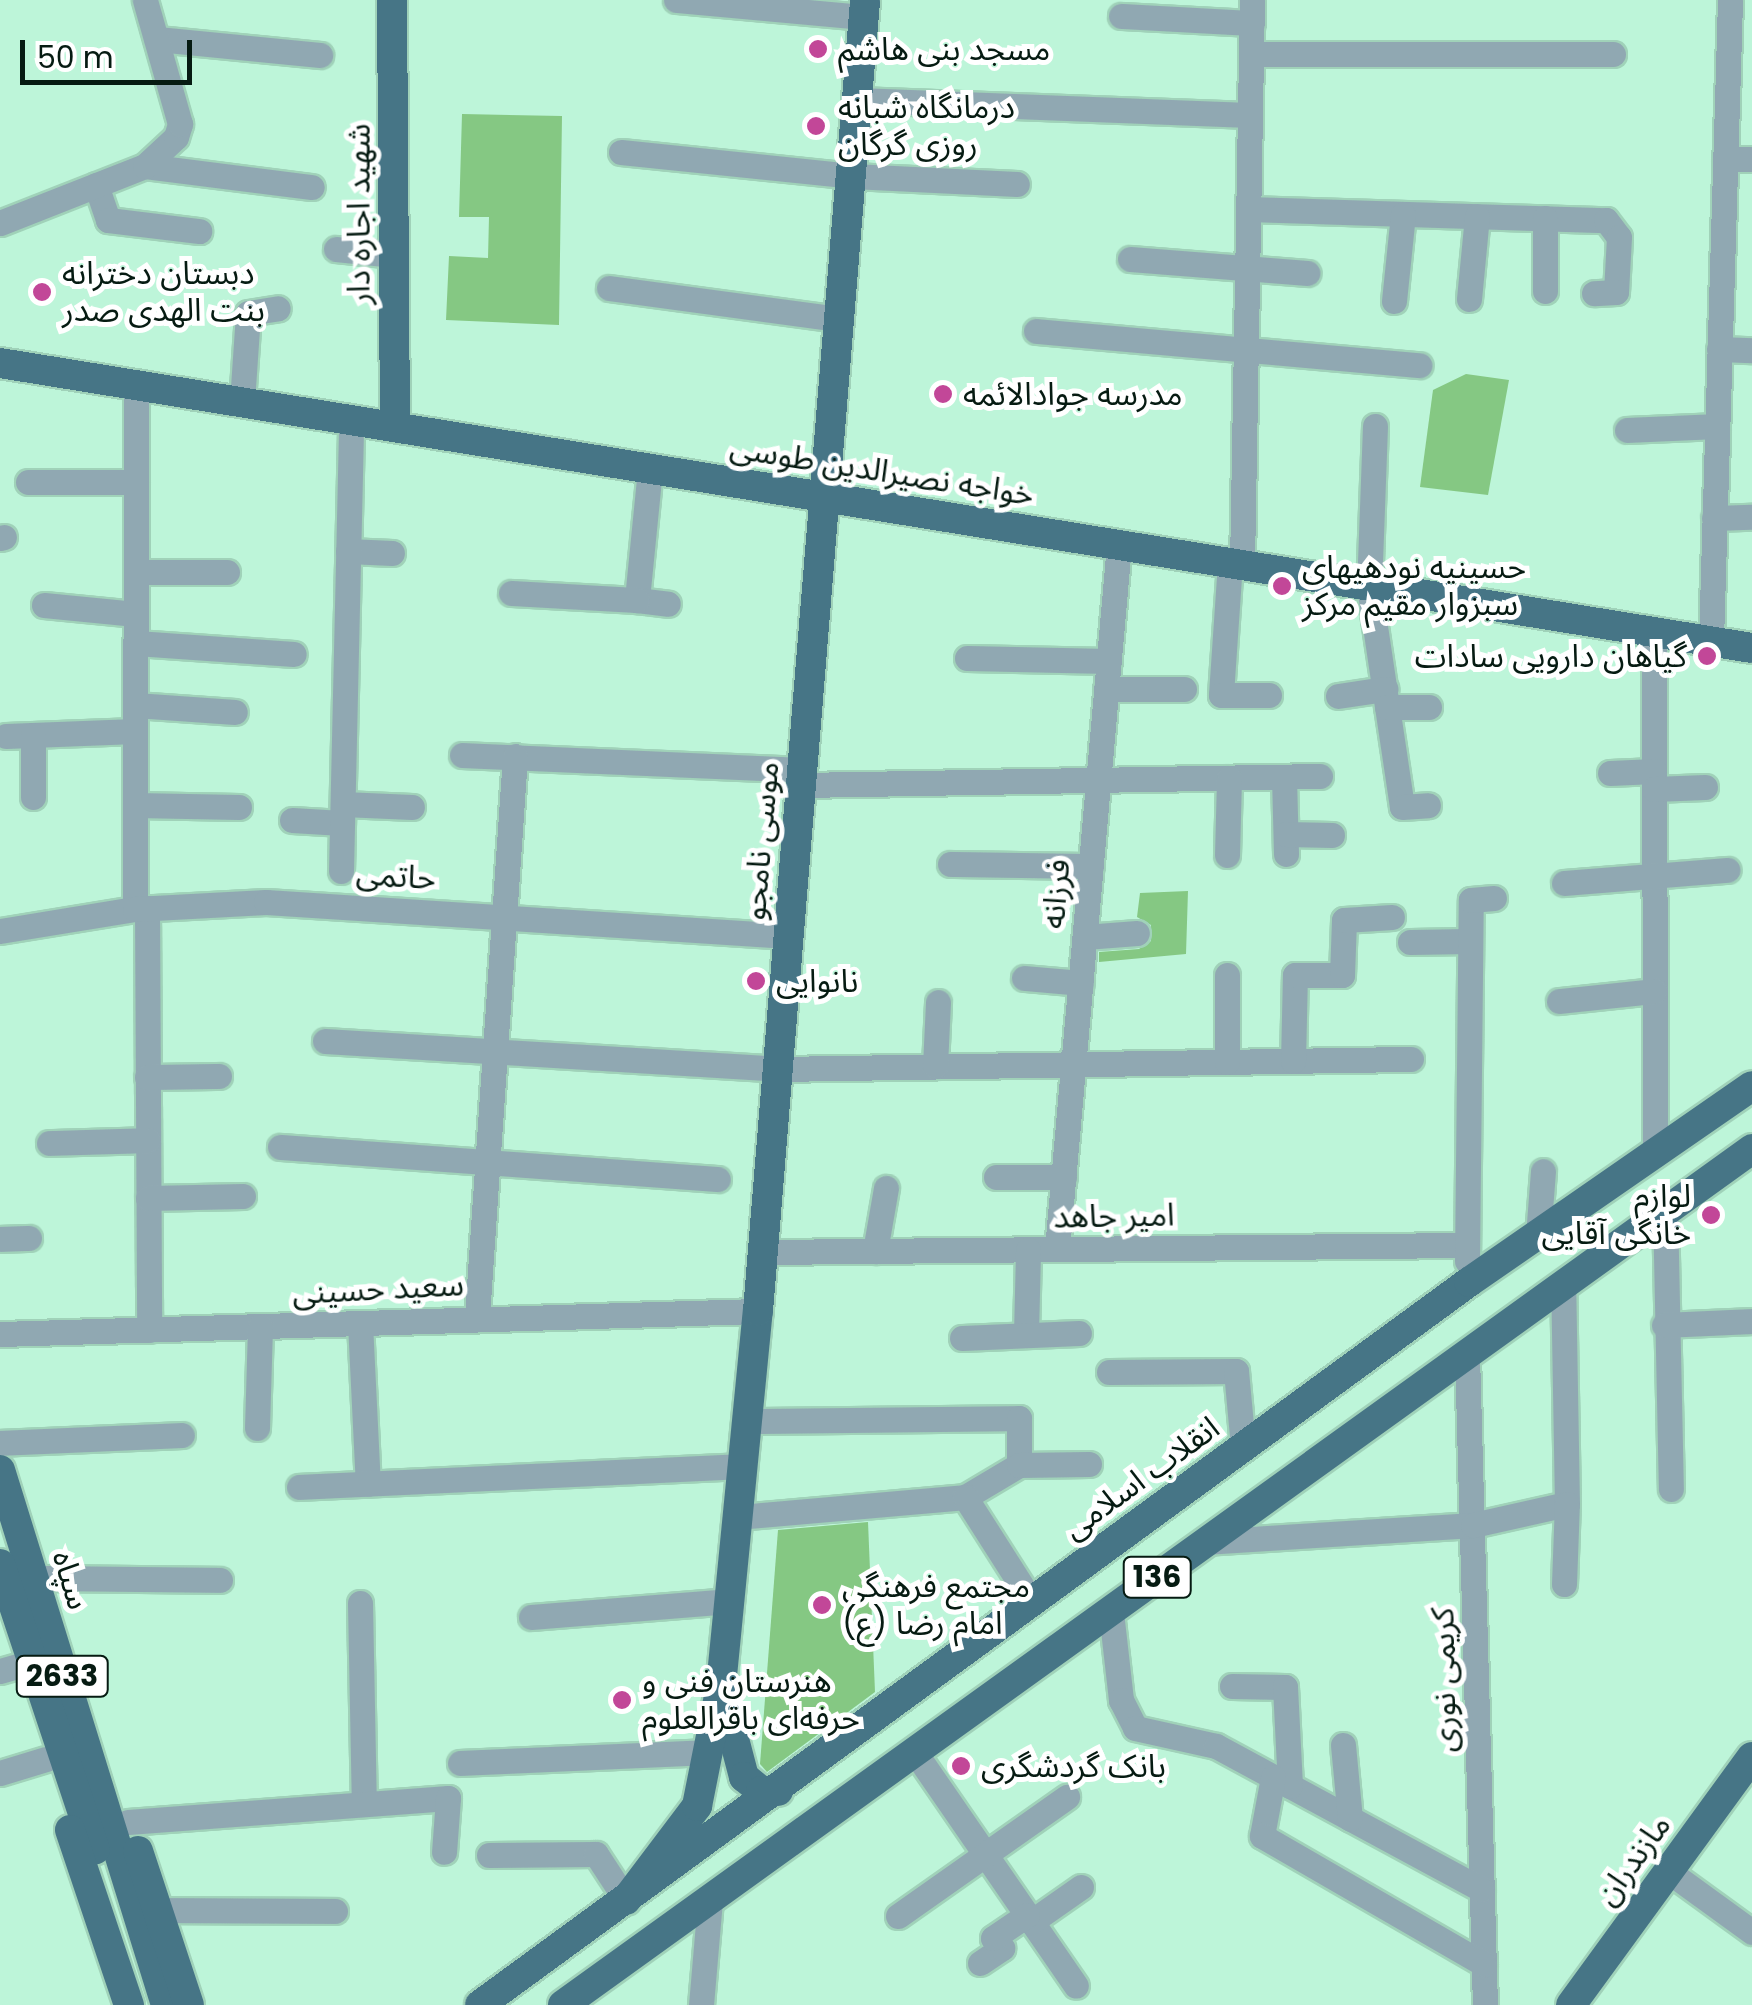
<!DOCTYPE html>
<html>
<head>
<meta charset="utf-8">
<style>
  body { margin:0 }
  #map { position:relative; width:1752px; height:2005px; overflow:hidden; background:#bdf5d9; font-family:Poppins,"Noto Sans Arabic",sans-serif }
  div>[style] { position:absolute }
  .building>* { inset:0; background:#85c883 }
  .roads { filter:drop-shadow(2px 0 #a0d2b9) drop-shadow(-2px 0 #a0d2b9) drop-shadow(0 2px #a0d2b9) drop-shadow(0 -2px #a0d2b9) }
  .minor>* { height:25px; margin:-12.5px; padding:0 12.5px; transform-origin:12.5px; border-radius:12.5px; background:#90a8b2 }
  .major>* { height:30px; margin:-15px; padding:0 15px; transform-origin:15px; border-radius:15px; background:#467586 }
  .dots>* { width:28px; height:28px; translate:-50% -50%; box-sizing:border-box; border:5px solid #fff; border-radius:50% }
  span { translate:-50% -50%; white-space:nowrap; text-align:center; line-height:1.15; -webkit-text-stroke:10px #fff; paint-order:stroke }
  .shield-label span { padding:2px 8px; background:#fff; border:2px solid; border-radius:8px; -webkit-text-stroke-width:0 }
  .shield-label { font-size:30px; color:#061b12; font-weight:700 }
  .poi-label { font-size:32px; color:#061b12 }
  .left { translate:0 -50%; text-align:left }
  .right { translate:-100% -50%; text-align:right }
  .street-label { font-size:32px; color:#061b12 }
  .scale { position:absolute; left:20px; top:40px; width:172px; height:45px; box-sizing:border-box; border:5px solid #061b12; border-top:0; padding-left:12px; font-size:30px; line-height:35px; white-space:nowrap; color:#061b12; -webkit-text-stroke:8px #fff; paint-order:stroke }
</style>
</head>
<body>
<div id="map">
  <div class="building">
    <div style="clip-path:polygon(462px 114px,562px 116px,559px 325px,446px 320px,449px 256px,488px 258px,489px 217px,459px 217px)"></div>
    <div style="clip-path:polygon(1466px 374px,1509px 380px,1488px 495px,1420px 487px,1433px 390px)"></div>
    <div style="clip-path:polygon(1188px 891px,1186px 954px,1099px 962px,1099px 952px,1139px 949px,1151px 941px,1151px 925px,1137px 917px,1140px 893px)"></div>
    <div style="clip-path:polygon(868px 1522px,875px 1692px,767px 1772px,760px 1764px,778px 1530px)"></div>
  </div>
  <div class="roads">
    <div class="minor">
      <div style="left:676px;top:0;width:189px;rotate:5.2deg"></div>
      <div style="left:1121px;top:16px;width:131px;rotate:3.1deg"></div>
      <div style="left:157px;top:39px;width:164px;rotate:5.6deg"></div>
      <div style="left:1251px;top:54px;width:362px"></div>
      <div style="left:857px;top:100px;width:393px;rotate:2.2deg"></div>
      <div style="left:621px;top:152px;width:232px;rotate:5.9deg"></div>
      <div style="left:852px;top:176px;width:165px;rotate:2.8deg"></div>
      <div style="left:1725px;top:159px;width:27px"></div>
      <div style="left:145px;top:166px;width:168px;rotate:7.2deg"></div>
      <div style="left:96px;top:185px;width:37px;rotate:71deg"></div>
      <div style="left:108px;top:220px;width:92px;rotate:6.9deg"></div>
      <div style="left:1248px;top:209px;width:358px;rotate:1.8deg"></div>
      <div style="left:1606px;top:220px;width:21px;rotate:53deg"></div>
      <div style="left:1619px;top:237px;width:55px;rotate:93.1deg"></div>
      <div style="left:1616px;top:292px;width:22px;rotate:177deg"></div>
      <div style="left:0;top:223px;width:156px;rotate:-21.5deg"></div>
      <div style="left:145px;top:166px;width:42px;rotate:-43.1deg"></div>
      <div style="left:176px;top:137px;width:14px;rotate:-73deg"></div>
      <div style="left:180px;top:124px;width:129px;rotate:-105.8deg"></div>
      <div style="left:336px;top:249px;width:58px;rotate:5.9deg"></div>
      <div style="left:1130px;top:259px;width:178px;rotate:4.5deg"></div>
      <div style="left:609px;top:288px;width:232px;rotate:7.7deg"></div>
      <div style="left:1545px;top:291px;width:73px;rotate:-90deg"></div>
      <div style="left:1469px;top:299px;width:83px;rotate:-84.5deg"></div>
      <div style="left:1394px;top:301px;width:87px;rotate:-84.1deg"></div>
      <div style="left:1036px;top:331px;width:385px;rotate:5.1deg"></div>
      <div style="left:1719px;top:349px;width:33px;rotate:2deg"></div>
      <div style="left:242px;top:402px;width:89px;rotate:-86.1deg"></div>
      <div style="left:248px;top:313px;width:30px;rotate:-9deg"></div>
      <div style="left:1375px;top:426px;width:160px;rotate:92.1deg"></div>
      <div style="left:1369px;top:586px;width:223px;rotate:81.5deg"></div>
      <div style="left:1402px;top:807px;width:26px;rotate:-4deg"></div>
      <div style="left:1627px;top:430px;width:90px;rotate:-2.5deg"></div>
      <div style="left:650px;top:469px;width:132px;rotate:95.7deg"></div>
      <div style="left:637px;top:600px;width:31px;rotate:7deg"></div>
      <div style="left:28px;top:482px;width:108px"></div>
      <div style="left:1714px;top:518px;width:38px;rotate:-2deg"></div>
      <div style="left:0;top:538px;width:4px;rotate:-14deg"></div>
      <div style="left:348px;top:551px;width:44px;rotate:2.6deg"></div>
      <div style="left:1242px;top:565px;width:565px;rotate:-88.99deg"></div>
      <div style="left:136px;top:572px;width:91px"></div>
      <div style="left:1229px;top:577px;width:118px;rotate:93.9deg"></div>
      <div style="left:1221px;top:695px;width:48px"></div>
      <div style="left:511px;top:593px;width:126px;rotate:3.2deg"></div>
      <div style="left:44px;top:605px;width:92px;rotate:5.6deg"></div>
      <div style="left:1654px;top:632px;width:523px;rotate:89.89deg"></div>
      <div style="left:1711px;top:641px;width:641px;rotate:-88.3deg"></div>
      <div style="left:136px;top:643px;width:158px;rotate:4deg"></div>
      <div style="left:967px;top:658px;width:142px;rotate:1.2deg"></div>
      <div style="left:1106px;top:689px;width:78px"></div>
      <div style="left:1338px;top:696px;width:48px;rotate:-8.5deg"></div>
      <div style="left:135px;top:705px;width:100px;rotate:4deg"></div>
      <div style="left:1387px;top:707px;width:42px"></div>
      <div style="left:6px;top:736px;width:129px;rotate:-2.2deg"></div>
      <div style="left:462px;top:755px;width:340px;rotate:2.5deg"></div>
      <div style="left:1610px;top:773px;width:44px;rotate:-2.6deg"></div>
      <div style="left:1284px;top:777px;width:77px;rotate:88.5deg"></div>
      <div style="left:801px;top:785px;width:519px;rotate:-0.99deg"></div>
      <div style="left:1654px;top:789px;width:51px;rotate:-2.2deg"></div>
      <div style="left:33px;top:797px;width:62px;rotate:-90deg"></div>
      <div style="left:343px;top:804px;width:69px;rotate:2.5deg"></div>
      <div style="left:135px;top:805px;width:104px;rotate:1.1deg"></div>
      <div style="left:292px;top:820px;width:50px;rotate:3.4deg"></div>
      <div style="left:1286px;top:834px;width:46px;rotate:1.2deg"></div>
      <div style="left:1227px;top:855px;width:77px;rotate:-88.5deg"></div>
      <div style="left:950px;top:864px;width:141px;rotate:0.8deg"></div>
      <div style="left:341px;top:871px;width:451px;rotate:-88.7deg"></div>
      <div style="left:1564px;top:883px;width:164px;rotate:-4.6deg"></div>
      <div style="left:147px;top:908px;width:422px;rotate:89.7deg"></div>
      <div style="left:135px;top:909px;width:524px;rotate:-89.89deg"></div>
      <div style="left:0;top:931px;width:137px;rotate:-9.3deg"></div>
      <div style="left:135px;top:909px;width:131px;rotate:-3.1deg"></div>
      <div style="left:266px;top:902px;width:523px;rotate:3.73deg"></div>
      <div style="left:1085px;top:937px;width:52px;rotate:-4.4deg"></div>
      <div style="left:1410px;top:942px;width:60px;rotate:-1deg"></div>
      <div style="left:1024px;top:978px;width:57px;rotate:5deg"></div>
      <div style="left:1559px;top:1001px;width:96px;rotate:-6deg"></div>
      <div style="left:325px;top:1041px;width:454px;rotate:3.5deg"></div>
      <div style="left:778px;top:1069px;width:633px;rotate:-0.91deg"></div>
      <div style="left:1293px;top:1061px;width:86px;rotate:-88.7deg"></div>
      <div style="left:1295px;top:975px;width:47px"></div>
      <div style="left:1342px;top:975px;width:55px;rotate:-87.9deg"></div>
      <div style="left:1344px;top:920px;width:48px;rotate:-3.6deg"></div>
      <div style="left:1227px;top:1062px;width:87px;rotate:-90deg"></div>
      <div style="left:935px;top:1066px;width:64px;rotate:-87.3deg"></div>
      <div style="left:147px;top:1077px;width:72px;rotate:-0.8deg"></div>
      <div style="left:49px;top:1143px;width:99px;rotate:-1.7deg"></div>
      <div style="left:280px;top:1147px;width:439px;rotate:4.2deg"></div>
      <div style="left:996px;top:1177px;width:68px"></div>
      <div style="left:148px;top:1198px;width:95px;rotate:-1.2deg"></div>
      <div style="left:1665px;top:1208px;width:281px;rotate:88.8deg"></div>
      <div style="left:1538px;top:1236px;width:65px;rotate:-85.6deg"></div>
      <div style="left:0;top:1239px;width:29px;rotate:-2deg"></div>
      <div style="left:1057px;top:1249px;width:707px;rotate:-84.97deg"></div>
      <div style="left:875px;top:1251px;width:64px;rotate:-80.1deg"></div>
      <div style="left:763px;top:1252px;width:702px;rotate:-0.57deg"></div>
      <div style="left:1467px;top:1261px;width:361px;rotate:-89.4deg"></div>
      <div style="left:1471px;top:900px;width:23px;rotate:-5deg"></div>
      <div style="left:477px;top:1316px;width:561px;rotate:-86.12deg"></div>
      <div style="left:360px;top:1323px;width:161px;rotate:87.2deg"></div>
      <div style="left:1664px;top:1325px;width:88px;rotate:-2.6deg"></div>
      <div style="left:0;top:1334px;width:758px;rotate:-1.74deg"></div>
      <div style="left:1026px;top:1334px;width:84px;rotate:-88.6deg"></div>
      <div style="left:962px;top:1338px;width:117px;rotate:-2.4deg"></div>
      <div style="left:1467px;top:1354px;width:651px;rotate:88.42deg"></div>
      <div style="left:1109px;top:1372px;width:127px;rotate:-0.5deg"></div>
      <div style="left:1236px;top:1371px;width:76px;rotate:84.7deg"></div>
      <div style="left:748px;top:1421px;width:271px;rotate:-0.6deg"></div>
      <div style="left:1019px;top:1418px;width:47px;rotate:90deg"></div>
      <div style="left:1019px;top:1465px;width:63px;rotate:149.3deg"></div>
      <div style="left:257px;top:1428px;width:102px;rotate:-88.3deg"></div>
      <div style="left:0;top:1443px;width:182px;rotate:-2.5deg"></div>
      <div style="left:1019px;top:1465px;width:70px;rotate:-0.8deg"></div>
      <div style="left:299px;top:1487px;width:443px;rotate:-2.7deg"></div>
      <div style="left:738px;top:1517px;width:228px;rotate:-5deg"></div>
      <div style="left:965px;top:1497px;width:125px;rotate:57.5deg"></div>
      <div style="left:1204px;top:1542px;width:270px;rotate:-3.6deg"></div>
      <div style="left:1473px;top:1525px;width:96px;rotate:-12.6deg"></div>
      <div style="left:1567px;top:1504px;width:220px;rotate:-91deg"></div>
      <div style="left:34px;top:1578px;width:186px;rotate:0.6deg"></div>
      <div style="left:1564px;top:1584px;width:80px;rotate:-87.9deg"></div>
      <div style="left:360px;top:1603px;width:201px;rotate:88.9deg"></div>
      <div style="left:1111px;top:1612px;width:89px;rotate:83.5deg"></div>
      <div style="left:1121px;top:1700px;width:31px;rotate:63deg"></div>
      <div style="left:1135px;top:1728px;width:83px;rotate:12.5deg"></div>
      <div style="left:1216px;top:1746px;width:302px;rotate:28.4deg"></div>
      <div style="left:531px;top:1617px;width:200px;rotate:-4.6deg"></div>
      <div style="left:0;top:1671px;width:32px;rotate:-16deg"></div>
      <div style="left:1232px;top:1686px;width:53px;rotate:1.1deg"></div>
      <div style="left:1285px;top:1687px;width:99px;rotate:87.1deg"></div>
      <div style="left:1343px;top:1745px;width:74px;rotate:84.6deg"></div>
      <div style="left:914px;top:1751px;width:285px;rotate:55.4deg"></div>
      <div style="left:460px;top:1763px;width:249px;rotate:-2.5deg"></div>
      <div style="left:0;top:1773px;width:48px;rotate:-16.9deg"></div>
      <div style="left:1273px;top:1777px;width:60px;rotate:100.6deg"></div>
      <div style="left:1262px;top:1836px;width:256px;rotate:30deg"></div>
      <div style="left:128px;top:1822px;width:321px;rotate:-4.3deg"></div>
      <div style="left:448px;top:1798px;width:54px;rotate:94.2deg"></div>
      <div style="left:489px;top:1855px;width:107px;rotate:-0.5deg"></div>
      <div style="left:596px;top:1854px;width:55px;rotate:56.9deg"></div>
      <div style="left:1668px;top:1871px;width:104px;rotate:36deg"></div>
      <div style="left:158px;top:1910px;width:177px;rotate:0.3deg"></div>
      <div style="left:898px;top:1916px;width:207px;rotate:-35.2deg"></div>
      <div style="left:1031px;top:1922px;width:61px;rotate:-35deg"></div>
      <div style="left:980px;top:1963px;width:27px;rotate:-34deg"></div>
      <div style="left:1002px;top:1948px;width:13px;rotate:-132deg"></div>
      <div style="left:993px;top:1938px;width:41px;rotate:-34.1deg"></div>
      <div style="left:701px;top:2005px;width:105px;rotate:-85.1deg"></div>
    </div>
    <div class="major">
      <div style="left:392px;top:0;width:427px;rotate:89.6deg"></div>
      <div style="left:0;top:363px;width:1775px;rotate:9.24deg"></div>
      <div style="left:0;top:1470px;width:560px;rotate:72.76deg"></div>
      <div style="left:0;top:1564px;width:301px;rotate:71.6deg"></div>
      <div style="left:723px;top:1697px;width:83px;rotate:75.3deg"></div>
      <div style="left:744px;top:1777px;width:22px;rotate:39deg"></div>
      <div style="left:761px;top:1791px;width:17px"></div>
      <div style="left:70px;top:1830px;width:185px;rotate:71.4deg"></div>
      <div style="left:138px;top:1851px;width:162px;rotate:71.7deg"></div>
      <div style="left:626px;top:1900px;width:118px;rotate:-52.9deg"></div>
      <div style="left:697px;top:1806px;width:122px;rotate:-78.7deg"></div>
      <div style="left:721px;top:1686px;width:377px;rotate:-84.4deg"></div>
      <div style="left:758px;top:1311px;width:1315px;rotate:-85.33deg"></div>
      <div style="left:480px;top:2005px;width:1225px;rotate:-36.17deg"></div>
      <div style="left:1469px;top:1282px;width:344px;rotate:-34.7deg"></div>
      <div style="left:563px;top:2005px;width:1465px;rotate:-35.75deg"></div>
      <div style="left:1571px;top:2005px;width:307px;rotate:-53.9deg"></div>
    </div>
  </div>
  <div class="dots">
    <div style="left:818px;top:49px;background:#c24798"></div>
    <div style="left:816px;top:126px;background:#c24798"></div>
    <div style="left:42px;top:292px;background:#c24798"></div>
    <div style="left:943px;top:394px;background:#c24798"></div>
    <div style="left:1282px;top:586px;background:#c24798"></div>
    <div style="left:1707px;top:656px;background:#c24798"></div>
    <div style="left:756px;top:981px;background:#c24798"></div>
    <div style="left:1711px;top:1215px;background:#c24798"></div>
    <div style="left:822px;top:1605px;background:#c24798"></div>
    <div style="left:622px;top:1700px;background:#c24798"></div>
    <div style="left:961px;top:1766px;background:#c24798"></div>
  </div>
  <div class="shield-label">
    <span style="left:1157px;top:1577px">136</span>
    <span style="left:62px;top:1676px">2633</span>
  </div>
  <div class="poi-label">
    <span class="left" style="left:838px;top:49px">مسجد بنی هاشم</span>
    <span class="left" style="left:838px;top:126px">درمانگاه شبانه<br>روزی گرگان</span>
    <span class="left" style="left:62px;top:292px">دبستان دخترانه<br>بنت الهدی صدر</span>
    <span class="left" style="left:963px;top:394px">مدرسه جوادالائمه</span>
    <span class="left" style="left:1302px;top:586px">حسینیه نودهیهای<br>سبزوار مقیم مرکز</span>
    <span class="right" style="left:1687px;top:656px">گیاهان دارویی سادات</span>
    <span class="left" style="left:776px;top:981px">نانوایی</span>
    <span class="right" style="left:1691px;top:1215px">لوازم<br>خانگی آقایی</span>
    <span class="left" style="left:842px;top:1605px">مجتمع فرهنگی<br>امام رضا (ع)</span>
    <span class="left" style="left:642px;top:1700px">هنرستان فنی و<br>حرفه‌ای باقرالعلوم</span>
    <span class="left" style="left:981px;top:1766px">بانک گردشگری</span>
  </div>
  <div class="street-label">
    <span style="left:359px;top:214px;rotate:-90deg">شهید اجاره دار</span>
    <span style="left:882px;top:471px;rotate:9deg">خواجه نصیرالدین طوسی</span>
    <span style="left:761px;top:841px;rotate:-85deg">موسی نامجو</span>
    <span style="left:396px;top:876px;rotate:4deg">حاتمی</span>
    <span style="left:1056px;top:894px;rotate:-85deg">فرزانه</span>
    <span style="left:1114px;top:1216px;rotate:-1deg">امیر جاهد</span>
    <span style="left:378px;top:1289px;rotate:-3deg">سعید حسینی</span>
    <span style="left:1141px;top:1478px;rotate:-36deg">انقلاب اسلامی</span>
    <span style="left:71px;top:1580px;rotate:73deg">سپاه</span>
    <span style="left:1444px;top:1680px;rotate:-91deg">کریمی نوری</span>
    <span style="left:1633px;top:1860px;rotate:-54deg">مازندران</span>
  </div>
  <div class="scale">50 m</div>
</div>
</body>
</html>
